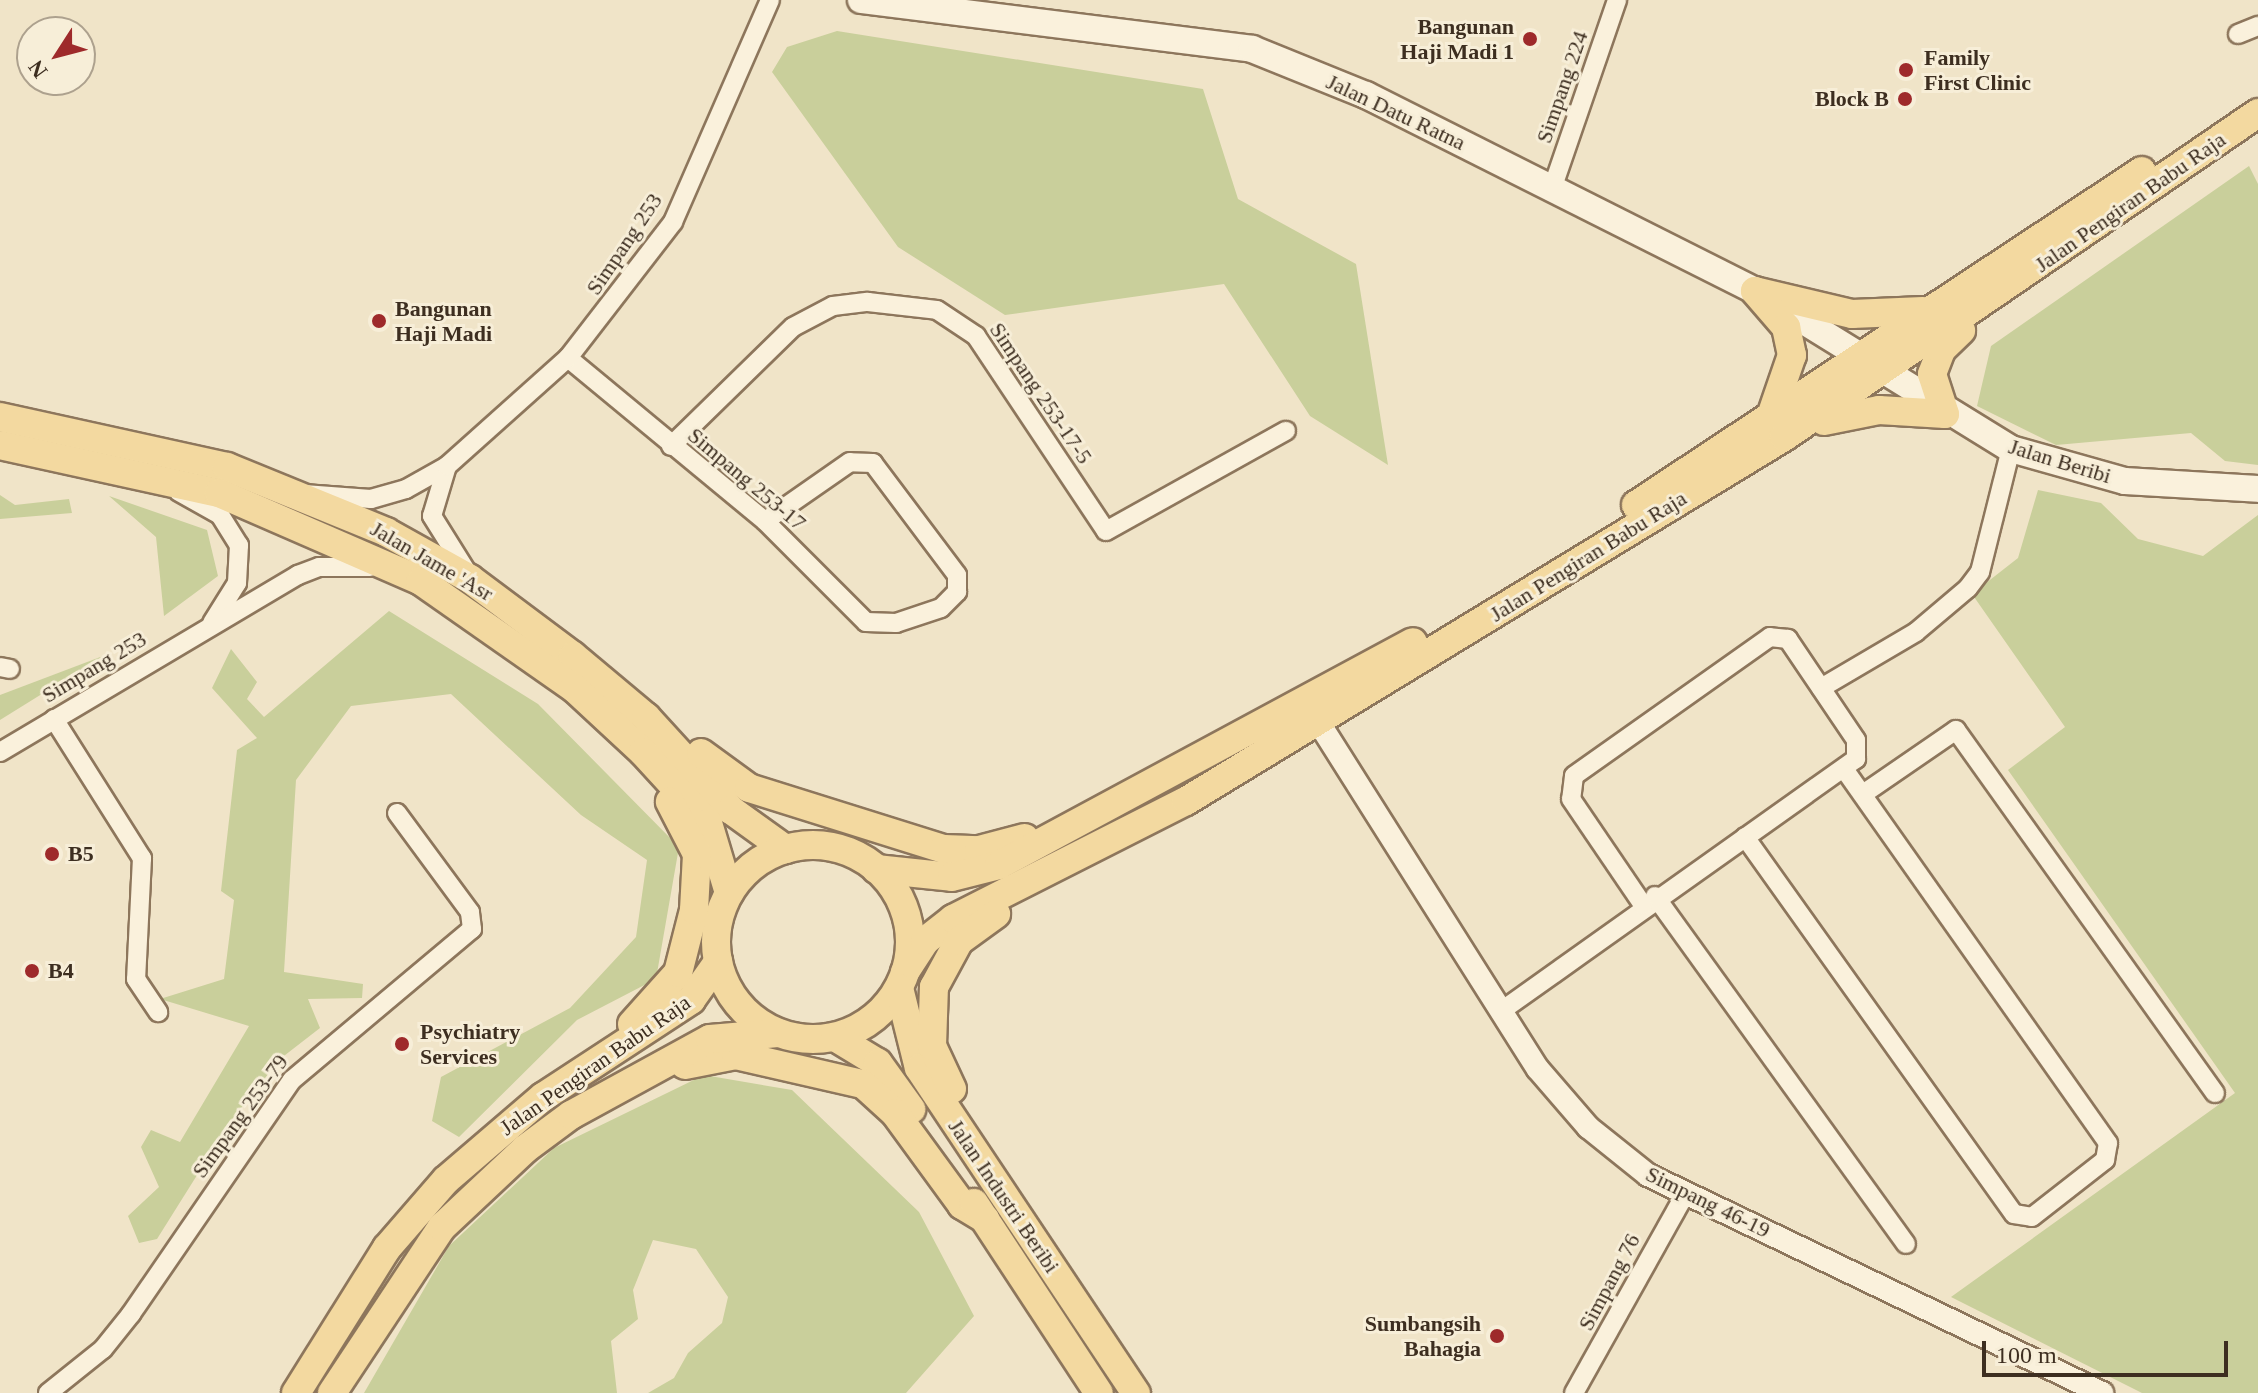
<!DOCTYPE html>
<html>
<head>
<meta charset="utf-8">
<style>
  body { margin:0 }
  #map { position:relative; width:2258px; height:1393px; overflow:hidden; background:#f0e4c8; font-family:Georgia,serif }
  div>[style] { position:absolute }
  .green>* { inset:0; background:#c9cf9b }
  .roads { filter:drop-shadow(2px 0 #8d765c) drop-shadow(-2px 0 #8d765c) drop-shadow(0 2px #8d765c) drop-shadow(0 -2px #8d765c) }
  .minor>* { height:18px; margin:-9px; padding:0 9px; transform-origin:9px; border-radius:9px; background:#faf1dc }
  .tertiary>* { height:22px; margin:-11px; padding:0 11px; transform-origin:11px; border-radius:11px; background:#faf1dc }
  .secondary>* { height:26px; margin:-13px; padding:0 13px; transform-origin:13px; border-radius:13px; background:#faf1dc }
  .primary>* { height:28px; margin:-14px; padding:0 14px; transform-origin:14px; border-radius:14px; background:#f3d9a0 }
  .primary>.ring { margin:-14px; padding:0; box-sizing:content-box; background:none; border:28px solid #f3d9a0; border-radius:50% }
  .dots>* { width:22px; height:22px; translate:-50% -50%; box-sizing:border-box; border:4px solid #f7eed8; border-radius:50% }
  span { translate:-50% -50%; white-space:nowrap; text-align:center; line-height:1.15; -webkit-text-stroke:6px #f7eed8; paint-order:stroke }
  .poi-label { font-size:22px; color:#3d2e20; font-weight:700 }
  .right { translate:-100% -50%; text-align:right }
  .left { translate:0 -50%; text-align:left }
  .street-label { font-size:22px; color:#3d2e20 }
  .north { position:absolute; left:16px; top:16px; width:80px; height:80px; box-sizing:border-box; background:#f7eed8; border:2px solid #ada18e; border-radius:50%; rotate:234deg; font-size:22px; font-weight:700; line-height:32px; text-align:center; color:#3d2e20 }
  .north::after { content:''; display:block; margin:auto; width:28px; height:36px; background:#9e2a2b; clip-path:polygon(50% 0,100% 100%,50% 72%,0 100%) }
  .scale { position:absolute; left:1982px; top:1341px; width:246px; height:36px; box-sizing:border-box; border:4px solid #3d2e20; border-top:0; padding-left:10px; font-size:24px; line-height:28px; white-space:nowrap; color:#3d2e20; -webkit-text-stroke:6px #f7eed8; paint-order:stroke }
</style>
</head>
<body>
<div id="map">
  <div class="green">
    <div style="clip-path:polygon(837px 31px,1203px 89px,1238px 199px,1356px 264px,1388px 465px,1310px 416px,1224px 284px,1005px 315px,898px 247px,772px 72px,787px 47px)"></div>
    <div style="clip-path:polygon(2249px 166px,2258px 184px,2258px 465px,2225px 461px,2191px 433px,2056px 445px,1977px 406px,1991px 346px)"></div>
    <div style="clip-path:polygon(2038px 490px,2101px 503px,2138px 539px,2203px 556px,2258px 515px,2258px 1393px,2142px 1393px,1951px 1297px,2235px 1093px,2008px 770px,2065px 727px,1972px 594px,2018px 558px)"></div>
    <div style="clip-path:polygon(0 495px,15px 505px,69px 499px,72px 513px,0 519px)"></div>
    <div style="clip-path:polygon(109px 496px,207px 530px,218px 576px,164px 616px,156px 537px)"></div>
    <div style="clip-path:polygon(389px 611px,538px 704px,679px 847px,656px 979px,577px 1020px,459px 1137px,432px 1121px,441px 1077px,570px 1008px,636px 937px,647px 860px,581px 815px,451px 694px,351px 706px,296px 780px,284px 972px,363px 984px,362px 998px,308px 999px,320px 1028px,280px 1059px,231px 1121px,157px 1239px,139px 1243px,128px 1216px,159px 1187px,141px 1147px,151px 1130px,180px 1142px,249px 1026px,160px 999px,224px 979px,234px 900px,221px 891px,237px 750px,257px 738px,212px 688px,231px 649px,257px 682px,247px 699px,264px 717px)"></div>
    <div style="clip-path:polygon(103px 656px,0 720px,0 695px)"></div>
    <div style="clip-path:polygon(704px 1075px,792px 1090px,919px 1212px,974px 1316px,906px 1393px,648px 1393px,674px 1378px,688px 1353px,722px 1323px,728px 1297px,696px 1249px,653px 1240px,633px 1290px,638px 1319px,611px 1341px,617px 1393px,364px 1393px,449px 1246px,554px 1148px)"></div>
  </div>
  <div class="roads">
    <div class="minor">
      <div style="left:2238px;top:34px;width:22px;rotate:-22deg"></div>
      <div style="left:1552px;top:189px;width:200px;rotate:-71deg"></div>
      <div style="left:568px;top:358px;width:256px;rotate:39.6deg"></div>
      <div style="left:765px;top:521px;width:143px;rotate:45deg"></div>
      <div style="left:866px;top:622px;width:30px;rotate:2deg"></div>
      <div style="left:896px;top:623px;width:47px;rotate:-18.4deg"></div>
      <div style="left:941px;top:608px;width:23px;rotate:-45deg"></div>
      <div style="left:957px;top:592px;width:17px;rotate:-90deg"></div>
      <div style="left:957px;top:575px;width:140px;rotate:-126.9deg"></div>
      <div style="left:873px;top:463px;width:23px;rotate:-178deg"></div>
      <div style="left:850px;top:462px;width:103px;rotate:145.2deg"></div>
      <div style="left:671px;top:446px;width:170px;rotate:-44.3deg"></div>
      <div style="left:793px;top:327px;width:45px;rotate:-27.7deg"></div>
      <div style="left:833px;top:306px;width:35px;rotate:-7deg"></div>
      <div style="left:868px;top:302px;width:69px;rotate:6.6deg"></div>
      <div style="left:937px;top:310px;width:47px;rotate:33.7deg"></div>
      <div style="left:976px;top:336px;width:234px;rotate:56.3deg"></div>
      <div style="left:1106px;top:531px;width:206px;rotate:-29.1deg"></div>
      <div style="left:447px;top:466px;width:52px;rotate:106.7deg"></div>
      <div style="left:432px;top:516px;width:66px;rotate:58deg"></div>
      <div style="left:179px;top:492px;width:47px;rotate:29.3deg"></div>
      <div style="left:220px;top:515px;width:36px;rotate:58deg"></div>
      <div style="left:239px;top:545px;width:38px;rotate:93deg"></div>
      <div style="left:237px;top:583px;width:47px;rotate:122deg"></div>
      <div style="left:304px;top:494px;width:67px;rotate:4.3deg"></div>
      <div style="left:371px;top:499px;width:36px;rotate:-16deg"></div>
      <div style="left:406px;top:489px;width:47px;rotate:-29.3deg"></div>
      <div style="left:447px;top:466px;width:162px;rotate:-41.8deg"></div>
      <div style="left:568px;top:358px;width:172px;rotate:-52.3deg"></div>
      <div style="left:673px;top:222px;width:242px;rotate:-66.4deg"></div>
      <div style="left:0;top:667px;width:10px;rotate:11deg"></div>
      <div style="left:1821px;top:688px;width:110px;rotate:-30.5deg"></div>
      <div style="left:1916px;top:632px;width:68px;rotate:-40.2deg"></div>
      <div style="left:1968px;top:588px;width:20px;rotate:-53deg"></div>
      <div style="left:1980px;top:572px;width:127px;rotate:-75.9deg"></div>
      <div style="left:54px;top:719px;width:165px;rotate:57.7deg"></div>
      <div style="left:142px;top:858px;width:121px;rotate:92.8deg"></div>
      <div style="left:136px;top:979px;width:40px;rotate:56deg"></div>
      <div style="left:0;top:752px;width:347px;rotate:-30.7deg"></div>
      <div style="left:298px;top:575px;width:22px;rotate:-21deg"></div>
      <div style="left:319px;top:567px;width:51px"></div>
      <div style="left:1863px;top:794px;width:113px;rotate:-34.5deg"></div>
      <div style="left:1956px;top:730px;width:446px;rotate:54.5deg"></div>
      <div style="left:1745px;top:837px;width:463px;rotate:54.5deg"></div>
      <div style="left:2014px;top:1214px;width:18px;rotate:9deg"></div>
      <div style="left:2032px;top:1217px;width:93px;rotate:-38deg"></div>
      <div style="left:2105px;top:1160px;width:17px;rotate:-80deg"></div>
      <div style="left:2108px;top:1143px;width:455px;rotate:-125.2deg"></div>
      <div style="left:1655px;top:896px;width:429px;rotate:54.2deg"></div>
      <div style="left:1504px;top:1009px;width:432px;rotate:-35.4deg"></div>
      <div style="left:1856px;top:759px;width:19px;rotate:-90deg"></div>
      <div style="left:1856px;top:740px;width:122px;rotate:-124deg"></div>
      <div style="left:1788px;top:639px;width:18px;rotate:-174deg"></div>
      <div style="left:1770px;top:637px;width:240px;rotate:144.7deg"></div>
      <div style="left:1574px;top:776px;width:23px;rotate:97deg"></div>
      <div style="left:1571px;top:799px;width:128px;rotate:55.8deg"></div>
      <div style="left:48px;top:1393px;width:70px;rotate:-38.7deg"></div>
      <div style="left:103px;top:1349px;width:45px;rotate:-51.3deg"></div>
      <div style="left:131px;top:1314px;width:284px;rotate:-55.5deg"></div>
      <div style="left:292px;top:1080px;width:235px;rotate:-40deg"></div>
      <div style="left:472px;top:929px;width:17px;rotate:-97deg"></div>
      <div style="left:470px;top:912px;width:123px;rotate:-126.4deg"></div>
      <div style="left:1574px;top:1393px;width:228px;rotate:-60.8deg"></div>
    </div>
    <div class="tertiary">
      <div style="left:1319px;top:723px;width:409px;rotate:57.7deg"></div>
      <div style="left:1538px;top:1069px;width:77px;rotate:49.2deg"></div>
      <div style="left:1588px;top:1127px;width:77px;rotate:38.7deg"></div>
      <div style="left:1648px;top:1175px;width:504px;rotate:25.65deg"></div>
    </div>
    <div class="secondary">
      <div style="left:861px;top:0;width:394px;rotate:7.1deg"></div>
      <div style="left:1252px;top:49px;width:123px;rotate:22deg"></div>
      <div style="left:1366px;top:95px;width:436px;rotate:26.7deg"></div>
      <div style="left:1755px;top:291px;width:301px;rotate:31.7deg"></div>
      <div style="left:2011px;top:449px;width:118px;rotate:15.7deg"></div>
      <div style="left:2125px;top:481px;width:133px;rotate:3.4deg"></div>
    </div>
    <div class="primary">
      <div style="left:1755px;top:291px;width:100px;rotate:13.3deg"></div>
      <div style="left:1852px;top:314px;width:71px;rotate:-2.4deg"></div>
      <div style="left:1755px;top:291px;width:48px;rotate:49.3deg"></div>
      <div style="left:1786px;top:327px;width:29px;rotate:78deg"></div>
      <div style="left:1792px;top:355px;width:65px;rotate:109deg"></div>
      <div style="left:1945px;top:414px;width:42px;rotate:-108deg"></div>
      <div style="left:1932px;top:374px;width:26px;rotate:-69deg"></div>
      <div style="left:1941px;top:350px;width:28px;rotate:-44deg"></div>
      <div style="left:0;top:417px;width:232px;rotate:12.4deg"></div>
      <div style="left:227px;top:467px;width:172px;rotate:22.2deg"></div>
      <div style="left:386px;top:532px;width:96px;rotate:29.2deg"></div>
      <div style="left:470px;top:579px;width:129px;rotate:36.8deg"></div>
      <div style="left:573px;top:656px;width:95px;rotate:39.9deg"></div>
      <div style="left:646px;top:717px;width:126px;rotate:47.6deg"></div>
      <div style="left:731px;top:810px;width:67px;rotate:35.8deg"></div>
      <div style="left:1824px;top:421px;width:56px;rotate:-11.3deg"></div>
      <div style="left:1879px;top:410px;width:66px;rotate:3.5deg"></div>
      <div style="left:0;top:445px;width:224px;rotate:12.4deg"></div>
      <div style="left:219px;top:493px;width:220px;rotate:23.5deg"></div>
      <div style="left:421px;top:581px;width:187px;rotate:35deg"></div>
      <div style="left:574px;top:688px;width:94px;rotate:42.8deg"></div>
      <div style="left:643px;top:752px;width:96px;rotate:47.5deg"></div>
      <div style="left:708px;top:823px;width:73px;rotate:73.3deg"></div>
      <div style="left:1636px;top:505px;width:606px;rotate:-33.43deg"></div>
      <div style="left:701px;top:753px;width:59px;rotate:36.1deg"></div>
      <div style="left:749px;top:788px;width:204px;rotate:17.4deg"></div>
      <div style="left:944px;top:849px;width:35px;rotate:2deg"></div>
      <div style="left:979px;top:850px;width:47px;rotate:-14.9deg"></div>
      <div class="ring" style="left:716px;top:845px;width:166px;height:166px"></div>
      <div style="left:876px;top:869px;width:76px;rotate:6deg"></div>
      <div style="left:952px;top:877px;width:49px;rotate:-14.3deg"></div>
      <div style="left:999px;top:865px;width:470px;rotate:-28.3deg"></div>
      <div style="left:905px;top:972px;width:37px;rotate:-57deg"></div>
      <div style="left:925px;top:941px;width:36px;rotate:-38deg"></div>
      <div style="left:953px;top:919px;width:261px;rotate:-26.9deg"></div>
      <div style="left:1186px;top:801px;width:700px;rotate:-31.33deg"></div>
      <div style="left:1784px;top:437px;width:574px;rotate:-34.35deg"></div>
      <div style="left:899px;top:988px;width:82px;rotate:76deg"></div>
      <div style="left:919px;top:1068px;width:391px;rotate:56.3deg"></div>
      <div style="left:632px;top:1024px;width:69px;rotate:-48deg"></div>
      <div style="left:678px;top:973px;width:65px;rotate:-75.7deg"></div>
      <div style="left:694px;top:910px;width:56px;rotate:-86.9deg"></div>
      <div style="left:697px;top:854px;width:59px;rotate:-117.4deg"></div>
      <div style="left:835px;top:1037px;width:50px;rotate:31.2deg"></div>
      <div style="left:878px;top:1063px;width:57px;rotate:54.3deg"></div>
      <div style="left:685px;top:1065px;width:52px;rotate:-11.1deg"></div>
      <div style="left:736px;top:1055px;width:130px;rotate:12.9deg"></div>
      <div style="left:863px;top:1084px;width:43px;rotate:42.2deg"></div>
      <div style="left:895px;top:1113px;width:114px;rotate:53.9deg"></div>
      <div style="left:962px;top:1205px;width:27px;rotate:31deg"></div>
      <div style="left:952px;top:1089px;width:47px;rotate:-114.9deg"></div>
      <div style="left:932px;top:1046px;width:59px;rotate:-88.1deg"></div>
      <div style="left:934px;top:987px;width:52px;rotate:-61.5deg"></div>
      <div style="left:959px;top:941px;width:46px;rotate:-36.1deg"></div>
      <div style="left:974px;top:1203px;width:227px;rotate:56.7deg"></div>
      <div style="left:296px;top:1393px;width:171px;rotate:-57.9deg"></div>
      <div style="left:387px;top:1248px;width:90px;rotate:-49.1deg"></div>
      <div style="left:446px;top:1180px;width:128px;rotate:-40.6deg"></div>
      <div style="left:543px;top:1097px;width:177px;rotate:-33.2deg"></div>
      <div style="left:691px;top:1000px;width:47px;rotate:-54.6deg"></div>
      <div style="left:332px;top:1393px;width:199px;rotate:-56.5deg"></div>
      <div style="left:442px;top:1227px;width:114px;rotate:-43.2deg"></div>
      <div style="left:525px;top:1149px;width:57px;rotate:-36.5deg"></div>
      <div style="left:571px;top:1115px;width:158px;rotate:-28.7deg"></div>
      <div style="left:710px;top:1039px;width:68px;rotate:-5deg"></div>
    </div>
  </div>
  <div class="dots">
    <div style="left:1530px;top:39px;background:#9e2a2b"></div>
    <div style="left:1906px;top:70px;background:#9e2a2b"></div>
    <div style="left:1905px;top:99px;background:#9e2a2b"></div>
    <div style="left:379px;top:321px;background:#9e2a2b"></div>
    <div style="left:52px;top:854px;background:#9e2a2b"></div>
    <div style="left:32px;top:971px;background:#9e2a2b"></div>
    <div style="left:402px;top:1044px;background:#9e2a2b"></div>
    <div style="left:1497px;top:1336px;background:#9e2a2b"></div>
  </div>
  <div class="poi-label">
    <span class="right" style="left:1514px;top:39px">Bangunan<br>Haji Madi 1</span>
    <span class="left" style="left:1924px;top:70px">Family<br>First Clinic</span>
    <span class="right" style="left:1889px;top:99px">Block B</span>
    <span class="left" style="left:395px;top:321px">Bangunan<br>Haji Madi</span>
    <span class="left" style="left:68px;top:854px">B5</span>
    <span class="left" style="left:48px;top:971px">B4</span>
    <span class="left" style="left:420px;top:1044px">Psychiatry<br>Services</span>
    <span class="right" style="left:1481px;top:1336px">Sumbangsih<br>Bahagia</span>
  </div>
  <div class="street-label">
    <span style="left:1562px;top:87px;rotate:-71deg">Simpang 224</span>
    <span style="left:1396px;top:112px;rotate:25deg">Jalan Datu Ratna</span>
    <span style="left:2130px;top:202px;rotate:-35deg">Jalan Pengiran Babu Raja</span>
    <span style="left:624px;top:244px;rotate:-56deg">Simpang 253</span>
    <span style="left:1041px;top:393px;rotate:56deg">Simpang 253-17-5</span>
    <span style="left:2060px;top:461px;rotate:17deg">Jalan Beribi</span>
    <span style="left:747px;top:479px;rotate:40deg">Simpang 253-17</span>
    <span style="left:1588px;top:556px;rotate:-32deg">Jalan Pengiran Babu Raja</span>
    <span style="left:432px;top:561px;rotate:30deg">Jalan Jame 'Asr</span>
    <span style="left:94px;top:667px;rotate:-31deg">Simpang 253</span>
    <span style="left:595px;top:1065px;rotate:-35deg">Jalan Pengiran Babu Raja</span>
    <span style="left:240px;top:1116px;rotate:-54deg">Simpang 253-79</span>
    <span style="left:1004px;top:1196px;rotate:56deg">Jalan Industri Beribi</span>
    <span style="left:1708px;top:1202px;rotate:26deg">Simpang 46-19</span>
    <span style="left:1609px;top:1282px;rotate:-62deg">Simpang 76</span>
  </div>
  <div class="north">N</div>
  <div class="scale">100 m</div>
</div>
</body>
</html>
